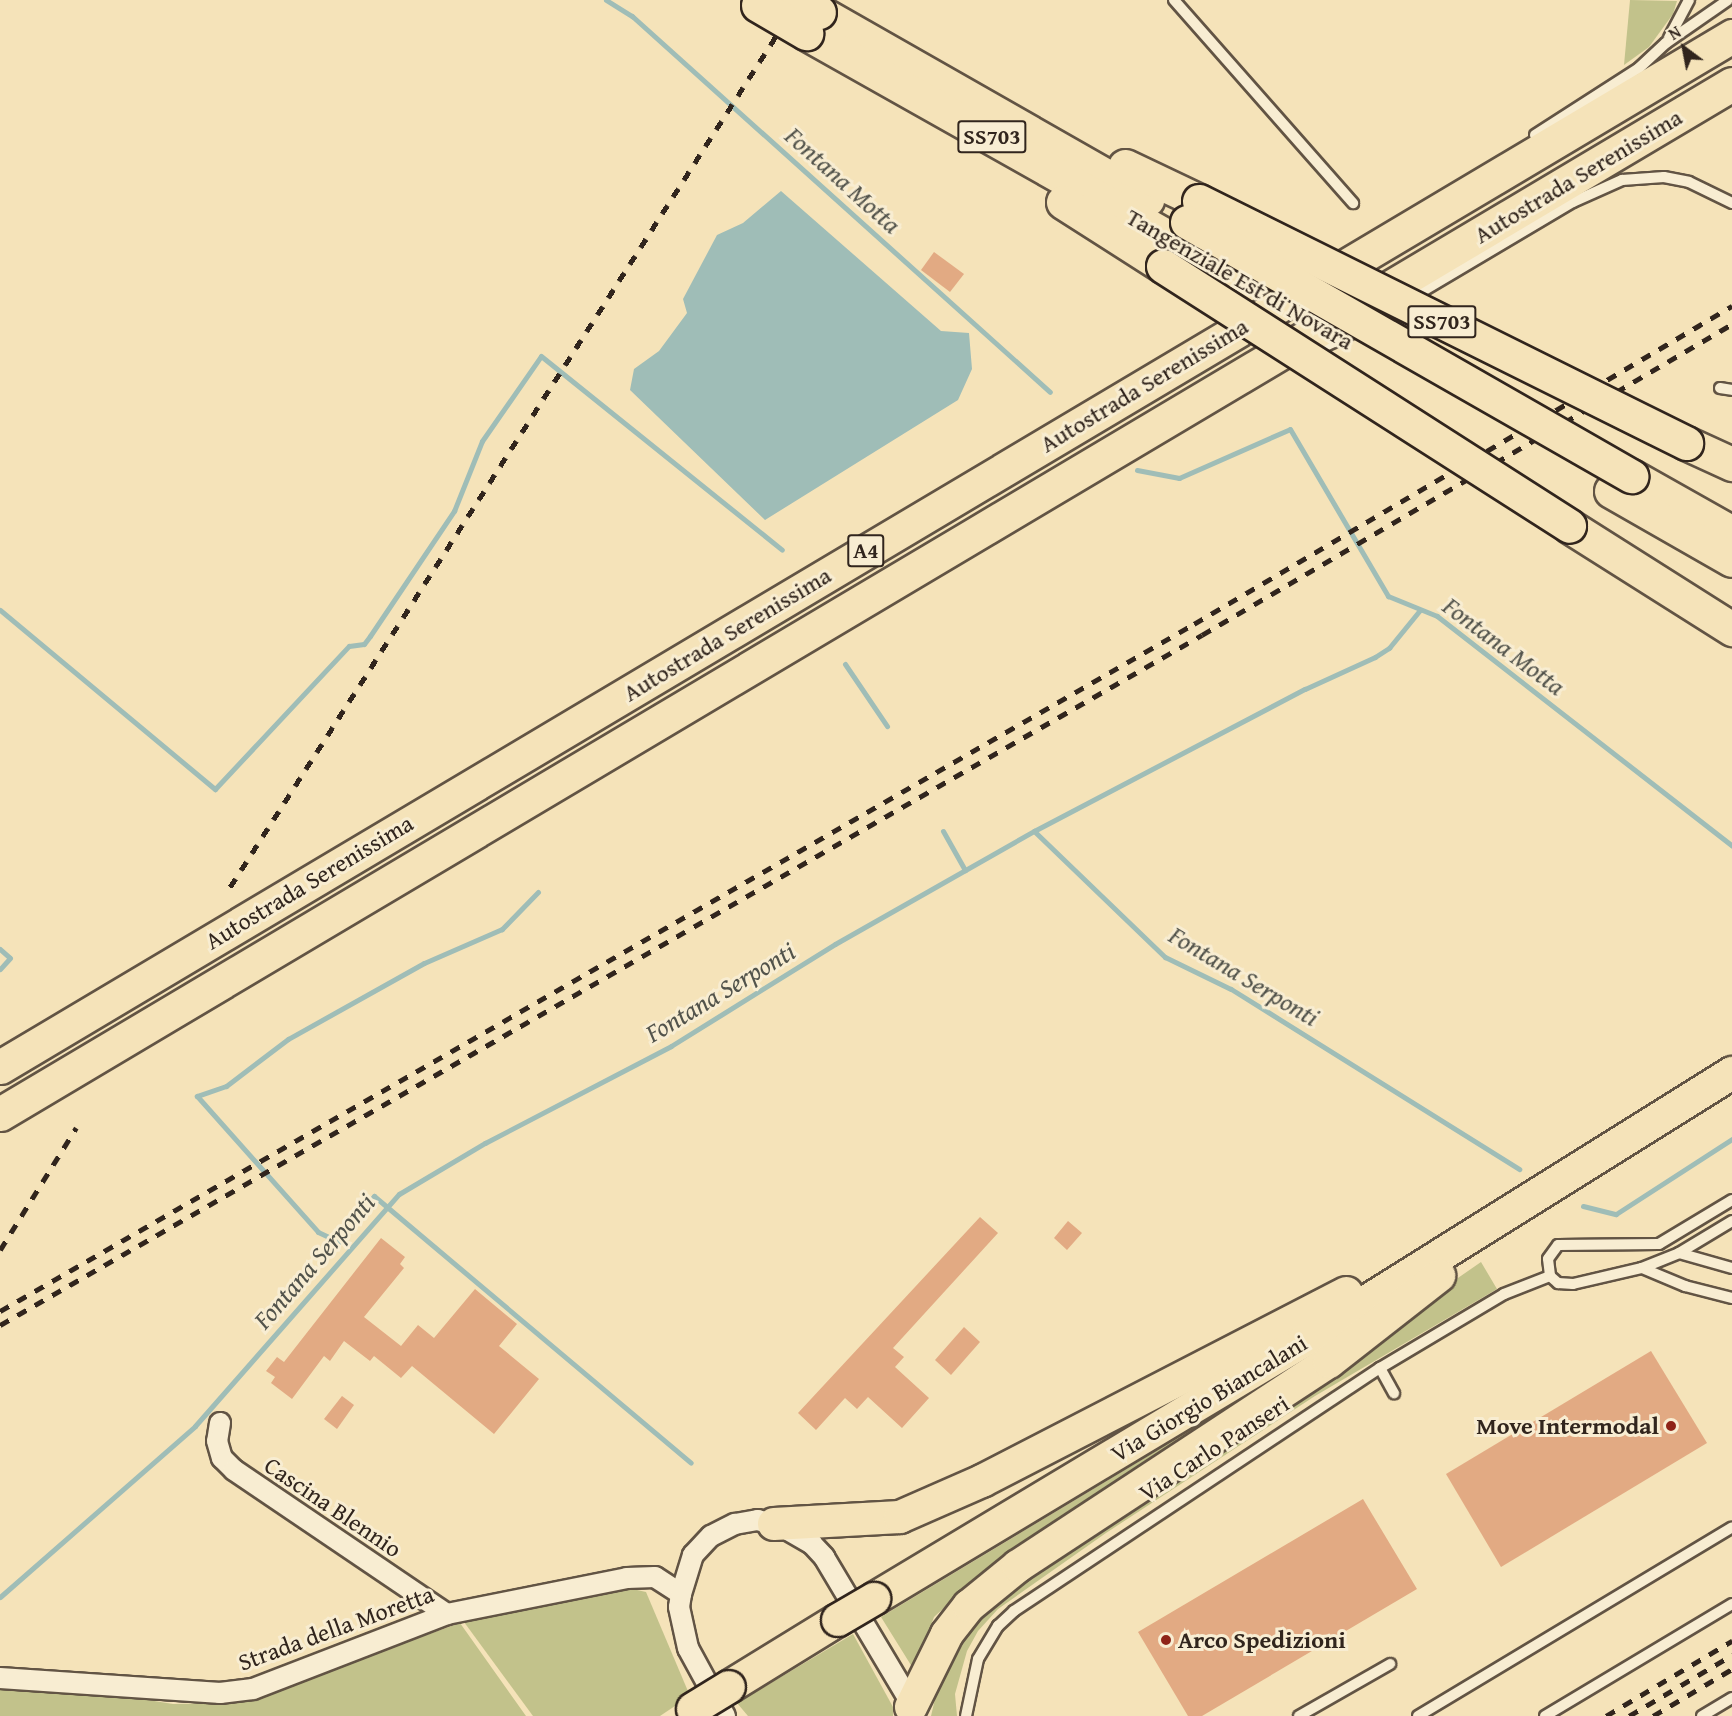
<!DOCTYPE html>
<html>
<head>
<meta charset="utf-8">
<style>
  body { margin:0 }
  #map { position:relative; width:1732px; height:1716px; overflow:hidden; background:#f5e3b9; font-family:"Gentium Book Plus",serif }
  div>[style] { position:absolute }
  .green>* { inset:0; background:#c2c28b }
  .water>* { inset:0; background:#9fbdb7 }
  .stream>* { height:5px; margin:-2.5px; padding:0 2.5px; transform-origin:2.5px; border-radius:2.5px; background:#9fbdb7 }
  .building>* { inset:0; background:#e2aa83 }
  .roads { filter:drop-shadow(2px 0 #625444) drop-shadow(-2px 0 #625444) drop-shadow(0 2px #625444) drop-shadow(0 -2px #625444) }
  .lane>* { height:10px; margin:-5px; padding:0 5px; transform-origin:5px; border-radius:5px; background:#f8edd2 }
  .street>* { height:20px; margin:-10px; padding:0 10px; transform-origin:10px; border-radius:10px; background:#f8edd2 }
  .primary>* { height:32px; margin:-16px; padding:0 16px; transform-origin:16px; border-radius:16px; background:#f5e3b9 }
  .highway>* { height:33px; margin:-16.5px; padding:0 16.5px; transform-origin:16.5px; border-radius:16.5px; background:#f5e3b9 }
  .rail>* { height:4.5px; margin-top:-2.25px; transform-origin:0; background:repeating-linear-gradient(90deg,#31251d 0 10px,transparent 0 20px) }
  .bridges { filter:drop-shadow(2px 0 #31251d) drop-shadow(-2px 0 #31251d) drop-shadow(0 2px #31251d) drop-shadow(0 -2px #31251d) }
  .primary-bridge>* { height:32px; margin:-16px; padding:0 16px; transform-origin:16px; border-radius:16px; background:#f5e3b9 }
  .highway-bridge>* { height:33px; margin:-16.5px; padding:0 16.5px; transform-origin:16.5px; border-radius:16.5px; background:#f5e3b9 }
  .dots>* { width:16px; height:16px; translate:-50% -50%; box-sizing:border-box; border:3px solid #f8edd2; border-radius:50% }
  span { translate:-50% -50%; white-space:nowrap; text-align:center; line-height:1.15; -webkit-text-stroke:6px #f8edd2; paint-order:stroke }
  .shield-label span { padding:2px 4px; background:#f8edd2; border:2px solid; border-radius:4px; -webkit-text-stroke-width:0 }
  .shield-label { font-size:22px; color:#31251d; font-weight:700 }
  .street-label { font-size:24px; color:#31251d }
  .poi-label { font-size:24px; color:#31251d; font-weight:700 }
  .right { translate:-100% -50%; text-align:right }
  .left { translate:0 -50%; text-align:left }
  .water-label { font-size:26px; color:#52534b; font-style:italic }
  .north { position:absolute; left:1654px; top:18px; width:60px; height:60px; -webkit-text-stroke:4px #f8edd2; paint-order:stroke; rotate:328deg; font-size:16px; font-weight:700; line-height:24px; text-align:center; color:#31251d }
  .north::after { content:''; display:block; margin:auto; width:21px; height:27px; background:#31251d; clip-path:polygon(50% 0,100% 100%,50% 72%,0 100%) }
</style>
</head>
<body>
<div id="map">
  <div class="green">
    <div style="clip-path:polygon(1630px 0,1677px 1px,1673px 14px,1649px 47px,1624px 65px)"></div>
    <div style="clip-path:polygon(1481px 1262px,1497px 1289px,1315px 1396px,1106px 1533px,998px 1609px,978px 1631px,967px 1651px,955px 1694px,957px 1716px,931px 1716px,943px 1665px,986px 1605px)"></div>
    <div style="clip-path:polygon(1294px 1368px,969px 1585px,934px 1617px,914px 1670px,881px 1617px)"></div>
    <div style="clip-path:polygon(628px 1588px,646px 1592px,690px 1696px,660px 1716px,533px 1716px,464px 1622px)"></div>
    <div style="clip-path:polygon(460px 1623px,526px 1716px,0 1716px,0 1688px,86px 1690px,173px 1704px,237px 1703px)"></div>
    <div style="clip-path:polygon(853px 1634px,893px 1707px,893px 1716px,748px 1716px,737px 1703px)"></div>
  </div>
  <div class="water">
    <div style="clip-path:polygon(781px 191px,941px 331px,969px 333px,972px 369px,958px 400px,765px 520px,630px 390px,634px 369px,659px 351px,687px 313px,683px 299px,717px 235px,743px 223px)"></div>
  </div>
  <div class="stream">
    <div style="left:606px;top:0;width:31px;rotate:32deg"></div>
    <div style="left:632px;top:16px;width:562px;rotate:41.97deg"></div>
    <div style="left:1137px;top:470px;width:43px;rotate:10.8deg"></div>
    <div style="left:1179px;top:478px;width:121px;rotate:-23.8deg"></div>
    <div style="left:1290px;top:429px;width:194px;rotate:59.6deg"></div>
    <div style="left:1388px;top:596px;width:53px;rotate:22.2deg"></div>
    <div style="left:1437px;top:616px;width:374px;rotate:37.9deg"></div>
    <div style="left:0;top:610px;width:280px;rotate:39.8deg"></div>
    <div style="left:215px;top:789px;width:196px;rotate:-46.9deg"></div>
    <div style="left:349px;top:646px;width:15px;rotate:-8deg"></div>
    <div style="left:364px;top:644px;width:10px;rotate:-53deg"></div>
    <div style="left:370px;top:636px;width:151px;rotate:-56.1deg"></div>
    <div style="left:454px;top:511px;width:75px;rotate:-68.2deg"></div>
    <div style="left:482px;top:441px;width:103px;rotate:-55.2deg"></div>
    <div style="left:541px;top:356px;width:309px;rotate:38.8deg"></div>
    <div style="left:845px;top:664px;width:75px;rotate:55.9deg"></div>
    <div style="left:943px;top:831px;width:45px;rotate:60.6deg"></div>
    <div style="left:1034px;top:831px;width:306px;rotate:-27.7deg"></div>
    <div style="left:1305px;top:689px;width:77px;rotate:-24.6deg"></div>
    <div style="left:1375px;top:657px;width:17px;rotate:-33deg"></div>
    <div style="left:1389px;top:648px;width:49px;rotate:-50.8deg"></div>
    <div style="left:538px;top:892px;width:52px;rotate:134.2deg"></div>
    <div style="left:502px;top:929px;width:85px;rotate:156.4deg"></div>
    <div style="left:424px;top:963px;width:156px;rotate:150.8deg"></div>
    <div style="left:288px;top:1039px;width:78px;rotate:142.8deg"></div>
    <div style="left:226px;top:1086px;width:31px;rotate:161deg"></div>
    <div style="left:197px;top:1096px;width:182px;rotate:48.3deg"></div>
    <div style="left:318px;top:1232px;width:23px;rotate:25deg"></div>
    <div style="left:339px;top:1242px;width:58px;rotate:-52.7deg"></div>
    <div style="left:374px;top:1196px;width:414px;rotate:40.1deg"></div>
    <div style="left:0;top:949px;width:13px;rotate:42deg"></div>
    <div style="left:10px;top:958px;width:15px;rotate:132deg"></div>
    <div style="left:1583px;top:1206px;width:34px;rotate:14deg"></div>
    <div style="left:1616px;top:1214px;width:138px;rotate:-32.9deg"></div>
    <div style="left:0;top:1597px;width:259px;rotate:-41.2deg"></div>
    <div style="left:195px;top:1426px;width:309px;rotate:-48.7deg"></div>
    <div style="left:399px;top:1194px;width:100px;rotate:-30.7deg"></div>
    <div style="left:485px;top:1143px;width:210px;rotate:-27.5deg"></div>
    <div style="left:671px;top:1046px;width:193px;rotate:-31.9deg"></div>
    <div style="left:835px;top:944px;width:229px;rotate:-29.6deg"></div>
    <div style="left:1034px;top:831px;width:182px;rotate:43.9deg"></div>
    <div style="left:1165px;top:957px;width:73px;rotate:25.9deg"></div>
    <div style="left:1231px;top:989px;width:340px;rotate:32deg"></div>
  </div>
  <div class="building">
    <div style="clip-path:polygon(934px 252px,964px 274px,950px 292px,921px 270px)"></div>
    <div style="clip-path:polygon(980px 1217px,998px 1233px,893px 1348px,904px 1357px,895px 1367px,929px 1398px,902px 1428px,868px 1397px,857px 1409px,845px 1398px,816px 1430px,798px 1413px)"></div>
    <div style="clip-path:polygon(1068px 1221px,1082px 1233px,1067px 1250px,1054px 1238px)"></div>
    <div style="clip-path:polygon(381px 1238px,405px 1257px,400px 1264px,404px 1268px,364px 1317px,401px 1346px,418px 1325px,434px 1338px,475px 1289px,517px 1324px,499px 1346px,539px 1379px,494px 1434px,412px 1366px,401px 1378px,374px 1356px,370px 1361px,344px 1341px,330px 1361px,324px 1356px,292px 1399px,271px 1383px,275px 1377px,266px 1371px,277px 1357px,284px 1362px)"></div>
    <div style="clip-path:polygon(964px 1327px,980px 1342px,951px 1375px,935px 1360px)"></div>
    <div style="clip-path:polygon(1651px 1351px,1707px 1443px,1501px 1567px,1446px 1474px)"></div>
    <div style="clip-path:polygon(342px 1396px,354px 1405px,337px 1429px,324px 1419px)"></div>
    <div style="clip-path:polygon(1363px 1499px,1417px 1589px,1202px 1716px,1188px 1716px,1138px 1632px)"></div>
  </div>
  <div class="roads">
    <div class="lane">
      <div style="left:1174px;top:0;width:271px;rotate:48.6deg"></div>
      <div style="left:1669px;top:38px;width:43px;rotate:-62.2deg"></div>
      <div style="left:1535px;top:135px;width:124px;rotate:-32.8deg"></div>
      <div style="left:1639px;top:68px;width:37px;rotate:-43deg"></div>
      <div style="left:1666px;top:43px;width:75px;rotate:-34.7deg"></div>
      <div style="left:1310px;top:353px;width:41px;rotate:-24.7deg"></div>
      <div style="left:1347px;top:336px;width:263px;rotate:-30.7deg"></div>
      <div style="left:1573px;top:202px;width:54px;rotate:-24.2deg"></div>
      <div style="left:1622px;top:180px;width:42px;rotate:-4.1deg"></div>
      <div style="left:1664px;top:177px;width:25px;rotate:11deg"></div>
      <div style="left:1689px;top:182px;width:48px;rotate:26deg"></div>
      <div style="left:1720px;top:388px;width:12px;rotate:9deg"></div>
      <div style="left:1732px;top:1200px;width:85px;rotate:148.9deg"></div>
      <div style="left:1659px;top:1244px;width:101px;rotate:179.4deg"></div>
      <div style="left:1558px;top:1245px;width:17px;rotate:126deg"></div>
      <div style="left:1548px;top:1259px;width:17px;rotate:83deg"></div>
      <div style="left:1550px;top:1276px;width:11px;rotate:41deg"></div>
      <div style="left:1558px;top:1283px;width:15px;rotate:4deg"></div>
      <div style="left:1573px;top:1284px;width:71px;rotate:-13.1deg"></div>
      <div style="left:1642px;top:1268px;width:40px;rotate:-22deg"></div>
      <div style="left:1679px;top:1253px;width:62px;rotate:-31.1deg"></div>
      <div style="left:1679px;top:1253px;width:55px;rotate:15.8deg"></div>
      <div style="left:1642px;top:1268px;width:47px;rotate:22.7deg"></div>
      <div style="left:1685px;top:1286px;width:49px;rotate:14.3deg"></div>
      <div style="left:1380px;top:1368px;width:29px;rotate:61deg"></div>
      <div style="left:966px;top:1716px;width:58px;rotate:-78.1deg"></div>
      <div style="left:978px;top:1659px;width:39px;rotate:-59deg"></div>
      <div style="left:998px;top:1626px;width:22px;rotate:-43deg"></div>
      <div style="left:1014px;top:1611px;width:439px;rotate:-33.6deg"></div>
      <div style="left:1380px;top:1368px;width:144px;rotate:-30.8deg"></div>
      <div style="left:1504px;top:1294px;width:49px;rotate:-21.4deg"></div>
      <div style="left:1299px;top:1716px;width:105px;rotate:-29.7deg"></div>
      <div style="left:1418px;top:1716px;width:366px;rotate:-31deg"></div>
      <div style="left:1545px;top:1716px;width:218px;rotate:-30.9deg"></div>
      <div style="left:1702px;top:1716px;width:35px;rotate:-31deg"></div>
    </div>
    <div class="street">
      <div style="left:220px;top:1423px;width:18px;rotate:99deg"></div>
      <div style="left:217px;top:1441px;width:18px;rotate:74deg"></div>
      <div style="left:222px;top:1458px;width:17px;rotate:45deg"></div>
      <div style="left:234px;top:1470px;width:257px;rotate:34.1deg"></div>
      <div style="left:0;top:1678px;width:221px;rotate:3.9deg"></div>
      <div style="left:220px;top:1693px;width:33px;rotate:-7deg"></div>
      <div style="left:253px;top:1689px;width:208px;rotate:-21.1deg"></div>
      <div style="left:447px;top:1614px;width:184px;rotate:-11.3deg"></div>
      <div style="left:627px;top:1578px;width:28px;rotate:-2deg"></div>
      <div style="left:655px;top:1577px;width:31px;rotate:33deg"></div>
      <div style="left:725px;top:1716px;width:77px;rotate:-118.6deg"></div>
      <div style="left:688px;top:1648px;width:42px;rotate:-102.4deg"></div>
      <div style="left:679px;top:1607px;width:13px;rotate:-81deg"></div>
      <div style="left:681px;top:1594px;width:41px;rotate:-72.9deg"></div>
      <div style="left:693px;top:1555px;width:26px;rotate:-47deg"></div>
      <div style="left:711px;top:1536px;width:27px;rotate:-27deg"></div>
      <div style="left:735px;top:1524px;width:23px;rotate:-10deg"></div>
      <div style="left:758px;top:1520px;width:32px;rotate:18deg"></div>
      <div style="left:788px;top:1530px;width:28px;rotate:30deg"></div>
      <div style="left:812px;top:1544px;width:18px;rotate:47deg"></div>
      <div style="left:824px;top:1557px;width:164px;rotate:59.2deg"></div>
      <div style="left:908px;top:1698px;width:15px;rotate:90deg"></div>
    </div>
    <div class="primary">
      <div style="left:774px;top:1524px;width:126px;rotate:-3.2deg"></div>
      <div style="left:900px;top:1517px;width:90px;rotate:-23.7deg"></div>
      <div style="left:982px;top:1481px;width:410px;rotate:-27.3deg"></div>
      <div style="left:874px;top:1599px;width:503px;rotate:-31deg"></div>
      <div style="left:1305px;top:1340px;width:504px;rotate:-32.02deg"></div>
      <div style="left:729px;top:1687px;width:128px;rotate:-31.6deg"></div>
      <div style="left:911px;top:1707px;width:81px;rotate:-63.7deg"></div>
      <div style="left:947px;top:1634px;width:36px;rotate:-52deg"></div>
      <div style="left:969px;top:1606px;width:63px;rotate:-39.2deg"></div>
      <div style="left:1018px;top:1566px;width:372px;rotate:-33.3deg"></div>
      <div style="left:1329px;top:1362px;width:140px;rotate:-38deg"></div>
    </div>
    <div class="highway">
      <div style="left:819px;top:12px;width:378px;rotate:29.7deg"></div>
      <div style="left:806px;top:33px;width:427px;rotate:29.4deg"></div>
      <div style="left:1125px;top:166px;width:82px;rotate:25.3deg"></div>
      <div style="left:1063px;top:202px;width:119px;rotate:32.6deg"></div>
      <div style="left:1686px;top:443px;width:51px;rotate:24.5deg"></div>
      <div style="left:1631px;top:476px;width:116px;rotate:29.4deg"></div>
      <div style="left:1611px;top:491px;width:139px;rotate:29.7deg"></div>
      <div style="left:1569px;top:526px;width:193px;rotate:32.3deg"></div>
      <div style="left:0;top:1067px;width:2016px;rotate:-30.76deg"></div>
      <div style="left:0;top:1114px;width:2015px;rotate:-30.74deg"></div>
    </div>
  </div>
  <div class="rail">
    <div style="left:230px;top:887px;width:1054px;rotate:-57.32deg"></div>
    <div style="left:0;top:1250px;width:144px;rotate:-58.1deg"></div>
    <div style="left:0;top:1311px;width:1378px;rotate:-29.92deg"></div>
    <div style="left:1194px;top:624px;width:625px;rotate:-30.59deg"></div>
    <div style="left:0;top:1325px;width:1386px;rotate:-29.86deg"></div>
    <div style="left:1202px;top:635px;width:615px;rotate:-30.4deg"></div>
    <div style="left:1606px;top:1716px;width:147px;rotate:-30.8deg"></div>
    <div style="left:1629px;top:1716px;width:120px;rotate:-30.6deg"></div>
    <div style="left:1653px;top:1716px;width:92px;rotate:-30.7deg"></div>
  </div>
  <div class="bridges">
    <div class="primary-bridge">
      <div style="left:838px;top:1620px;width:42px;rotate:-30.3deg"></div>
      <div style="left:693px;top:1709px;width:42px;rotate:-31.4deg"></div>
    </div>
    <div class="highway-bridge">
      <div style="left:797px;top:0;width:25px;rotate:29deg"></div>
      <div style="left:758px;top:5px;width:56px;rotate:30.3deg"></div>
      <div style="left:1199px;top:201px;width:544px;rotate:26.42deg"></div>
      <div style="left:1187px;top:222px;width:512px;rotate:29.77deg"></div>
      <div style="left:1163px;top:266px;width:482px;rotate:32.6deg"></div>
    </div>
  </div>
  <div class="dots">
    <div style="left:1671px;top:1426px;background:#8f2418"></div>
    <div style="left:1166px;top:1640px;background:#8f2418"></div>
  </div>
  <div class="shield-label">
    <span style="left:992px;top:137px">SS703</span>
    <span style="left:1442px;top:322px">SS703</span>
    <span style="left:866px;top:551px">A4</span>
  </div>
  <div class="street-label">
    <span style="left:1578px;top:176px;rotate:-31deg">Autostrada Serenissima</span>
    <span style="left:1240px;top:279px;rotate:30deg">Tangenziale Est di Novara</span>
    <span style="left:1144px;top:385px;rotate:-31deg">Autostrada Serenissima</span>
    <span style="left:727px;top:634px;rotate:-31deg">Autostrada Serenissima</span>
    <span style="left:309px;top:882px;rotate:-31deg">Autostrada Serenissima</span>
    <span style="left:1209px;top:1398px;rotate:-31deg">Via Giorgio Biancalani</span>
    <span style="left:1214px;top:1448px;rotate:-33deg">Via Carlo Panseri</span>
    <span style="left:333px;top:1507px;rotate:34deg">Cascina Blennio</span>
    <span style="left:336px;top:1628px;rotate:-20deg">Strada della Moretta</span>
  </div>
  <div class="poi-label">
    <span class="right" style="left:1659px;top:1426px">Move Intermodal</span>
    <span class="left" style="left:1178px;top:1640px">Arco Spedizioni</span>
  </div>
  <div class="water-label">
    <span style="left:843px;top:180px;rotate:42deg">Fontana Motta</span>
    <span style="left:1504px;top:646px;rotate:37deg">Fontana Motta</span>
    <span style="left:1244px;top:976px;rotate:31deg">Fontana Serponti</span>
    <span style="left:720px;top:992px;rotate:-31deg">Fontana Serponti</span>
    <span style="left:314px;top:1261px;rotate:-49deg">Fontana Serponti</span>
  </div>
  <div class="north">N</div>
</div>
</body>
</html>
